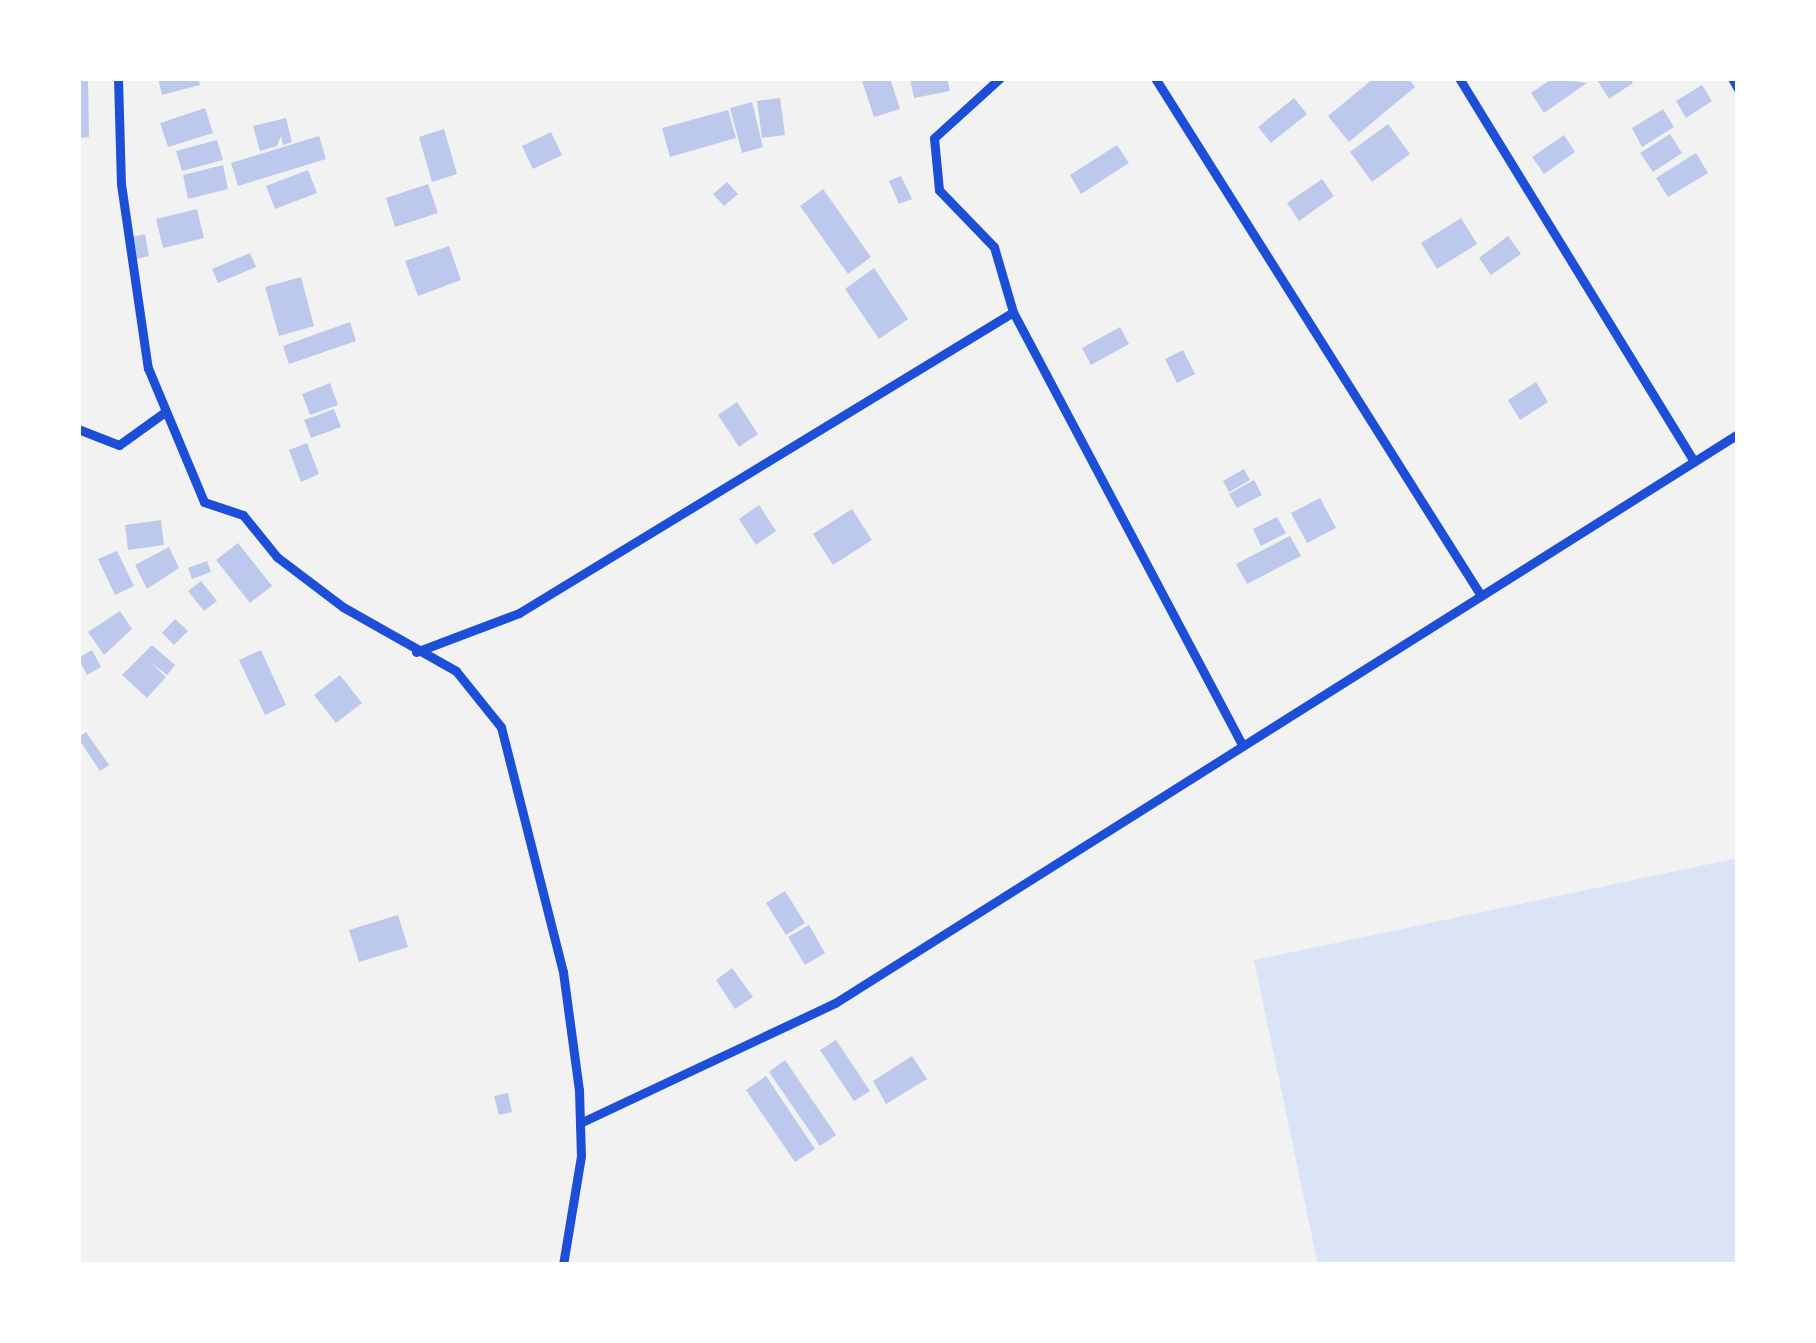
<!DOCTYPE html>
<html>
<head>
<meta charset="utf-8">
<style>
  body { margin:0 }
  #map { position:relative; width:1816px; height:1343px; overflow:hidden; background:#f2f2f2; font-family:"Noto Sans",sans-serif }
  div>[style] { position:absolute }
  .green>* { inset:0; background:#dbe4f7 }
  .building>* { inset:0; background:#bdc9ec }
  .minor>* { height:9px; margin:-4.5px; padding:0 4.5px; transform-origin:4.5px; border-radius:4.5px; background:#1d4ed8 }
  span { translate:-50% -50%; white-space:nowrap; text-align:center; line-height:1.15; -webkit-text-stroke:9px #fff; paint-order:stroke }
  .frame { position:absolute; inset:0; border:81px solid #fff; pointer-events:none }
</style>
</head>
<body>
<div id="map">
  <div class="green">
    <div style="clip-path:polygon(1738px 858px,1738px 1265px,1318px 1265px,1254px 960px)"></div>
  </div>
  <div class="building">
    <div style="clip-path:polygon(78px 78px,88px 78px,89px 137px,78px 138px)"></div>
    <div style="clip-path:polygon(158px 78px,198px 78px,200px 85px,162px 95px)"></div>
    <div style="clip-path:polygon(861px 78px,890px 78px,900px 109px,874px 117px)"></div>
    <div style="clip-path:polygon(910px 78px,947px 78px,950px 91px,914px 98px)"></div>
    <div style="clip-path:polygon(1374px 78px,1408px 78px,1415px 87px,1349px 142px,1328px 116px)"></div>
    <div style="clip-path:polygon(1553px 78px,1587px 83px,1544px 113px,1531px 93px)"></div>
    <div style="clip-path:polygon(1596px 78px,1630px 78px,1633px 83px,1609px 99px)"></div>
    <div style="clip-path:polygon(1702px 85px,1712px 101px,1686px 118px,1676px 101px)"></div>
    <div style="clip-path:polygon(780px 98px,785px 135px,762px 138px,757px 101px)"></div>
    <div style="clip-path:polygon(1294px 98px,1307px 114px,1271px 143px,1258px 127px)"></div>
    <div style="clip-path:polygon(752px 102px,763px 147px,742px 153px,730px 108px)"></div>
    <div style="clip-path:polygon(205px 108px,213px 133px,168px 147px,160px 123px)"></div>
    <div style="clip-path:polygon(1663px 109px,1674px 127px,1642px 147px,1632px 128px)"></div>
    <div style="clip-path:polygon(728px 110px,736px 138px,670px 157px,662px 128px)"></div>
    <div style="clip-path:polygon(286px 118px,292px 142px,283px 145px,281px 136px,277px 146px,260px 151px,253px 126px)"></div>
    <div style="clip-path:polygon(1388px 124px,1410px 154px,1372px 182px,1350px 152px)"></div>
    <div style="clip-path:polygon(444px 129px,457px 174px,432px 182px,419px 137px)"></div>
    <div style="clip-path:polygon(551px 132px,562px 155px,533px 169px,522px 146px)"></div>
    <div style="clip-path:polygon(1670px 134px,1682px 153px,1653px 172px,1640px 153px)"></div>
    <div style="clip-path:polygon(1564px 135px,1575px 152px,1544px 174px,1532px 157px)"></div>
    <div style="clip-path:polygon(319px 136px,326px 159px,238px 186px,231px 163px)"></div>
    <div style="clip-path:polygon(217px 140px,223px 160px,182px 171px,176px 151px)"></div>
    <div style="clip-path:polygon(1117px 145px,1129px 163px,1081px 194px,1070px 175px)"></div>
    <div style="clip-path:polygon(1696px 153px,1708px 173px,1668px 197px,1656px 178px)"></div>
    <div style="clip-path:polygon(223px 165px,228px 189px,188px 199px,183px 175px)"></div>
    <div style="clip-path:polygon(308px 170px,317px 193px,275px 209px,266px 186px)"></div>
    <div style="clip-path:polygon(901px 176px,912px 199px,899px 204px,889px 181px)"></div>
    <div style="clip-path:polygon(1322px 179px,1334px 196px,1299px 221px,1287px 203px)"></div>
    <div style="clip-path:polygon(727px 182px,738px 194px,724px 206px,713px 194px)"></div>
    <div style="clip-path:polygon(428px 184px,438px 213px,395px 227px,386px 198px)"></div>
    <div style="clip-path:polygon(823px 189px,871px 257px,848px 274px,800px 206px)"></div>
    <div style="clip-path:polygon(197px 209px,204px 238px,163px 248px,156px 219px)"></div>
    <div style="clip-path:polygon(1461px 218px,1477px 244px,1437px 269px,1421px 243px)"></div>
    <div style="clip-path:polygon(145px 234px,149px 256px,136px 259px,132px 237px)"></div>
    <div style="clip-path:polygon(1508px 236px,1521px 254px,1491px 275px,1479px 258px)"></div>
    <div style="clip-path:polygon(449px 246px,461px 280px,418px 296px,405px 261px)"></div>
    <div style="clip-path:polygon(250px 253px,256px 267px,218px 283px,212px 269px)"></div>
    <div style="clip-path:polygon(874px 268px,908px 319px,879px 339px,845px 289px)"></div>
    <div style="clip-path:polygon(301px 277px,314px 326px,279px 336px,265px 287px)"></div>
    <div style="clip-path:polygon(350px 322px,356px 341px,289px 364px,283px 346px)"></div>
    <div style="clip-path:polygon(1120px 327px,1129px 344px,1091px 365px,1082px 348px)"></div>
    <div style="clip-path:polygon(1183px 350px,1195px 374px,1177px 383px,1165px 359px)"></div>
    <div style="clip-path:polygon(1536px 382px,1548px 402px,1520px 420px,1508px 400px)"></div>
    <div style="clip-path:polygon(330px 383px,338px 405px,310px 415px,302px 394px)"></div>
    <div style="clip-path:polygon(737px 402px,758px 434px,739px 447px,718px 415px)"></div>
    <div style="clip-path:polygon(334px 409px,341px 427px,311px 438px,304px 420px)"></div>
    <div style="clip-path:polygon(307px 443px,319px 474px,301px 482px,289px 450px)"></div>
    <div style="clip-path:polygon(1244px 469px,1250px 480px,1229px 492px,1223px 481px)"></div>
    <div style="clip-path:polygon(1254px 480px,1262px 495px,1237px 508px,1229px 494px)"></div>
    <div style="clip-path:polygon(1320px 498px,1336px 528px,1307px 543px,1291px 513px)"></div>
    <div style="clip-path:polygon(759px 505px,776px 531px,756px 545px,739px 519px)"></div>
    <div style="clip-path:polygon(852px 509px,872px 540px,833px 565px,813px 534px)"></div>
    <div style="clip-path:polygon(1277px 517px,1286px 533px,1261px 546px,1253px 529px)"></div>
    <div style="clip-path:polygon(161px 520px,164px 545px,128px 550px,125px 525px)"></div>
    <div style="clip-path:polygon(1290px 536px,1301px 556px,1247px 584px,1236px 564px)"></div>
    <div style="clip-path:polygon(238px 543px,272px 586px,250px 603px,216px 560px)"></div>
    <div style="clip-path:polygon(169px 547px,179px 568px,147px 589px,135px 565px)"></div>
    <div style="clip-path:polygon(117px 551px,134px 586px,115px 595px,98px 559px)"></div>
    <div style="clip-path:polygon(207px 561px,211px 572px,192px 579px,188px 568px)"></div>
    <div style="clip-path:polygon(201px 581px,217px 601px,204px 611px,188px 591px)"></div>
    <div style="clip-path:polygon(120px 611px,132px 629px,104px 655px,88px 632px)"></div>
    <div style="clip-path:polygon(175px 619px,188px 631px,174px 645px,162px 633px)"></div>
    <div style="clip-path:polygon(152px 645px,175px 665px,167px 675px,150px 662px,166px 677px,147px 698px,122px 675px)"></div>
    <div style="clip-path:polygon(92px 650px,101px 667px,87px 675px,78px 658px)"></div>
    <div style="clip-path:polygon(261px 650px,286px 705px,265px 715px,239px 660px)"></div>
    <div style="clip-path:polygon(340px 675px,362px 703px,336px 723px,314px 695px)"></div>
    <div style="clip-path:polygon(86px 732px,109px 765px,100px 771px,78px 738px)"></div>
    <div style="clip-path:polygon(785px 891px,805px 923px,786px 935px,766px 903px)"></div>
    <div style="clip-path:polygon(398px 915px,408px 947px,359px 962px,349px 930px)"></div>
    <div style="clip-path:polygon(809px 925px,825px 953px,805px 965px,788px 937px)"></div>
    <div style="clip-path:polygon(732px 968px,753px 997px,735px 1009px,716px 980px)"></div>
    <div style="clip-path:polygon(836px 1040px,870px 1091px,854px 1101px,820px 1050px)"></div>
    <div style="clip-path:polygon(912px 1056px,927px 1079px,886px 1104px,873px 1081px)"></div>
    <div style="clip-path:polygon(785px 1060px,836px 1135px,820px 1146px,769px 1072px)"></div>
    <div style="clip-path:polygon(766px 1076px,815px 1149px,795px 1162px,746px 1090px)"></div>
    <div style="clip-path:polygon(508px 1093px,512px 1112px,499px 1115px,494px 1096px)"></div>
  </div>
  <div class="minor">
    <div style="left:118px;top:78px;width:106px;rotate:88.4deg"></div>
    <div style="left:121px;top:184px;width:186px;rotate:81.7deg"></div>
    <div style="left:148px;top:368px;width:145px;rotate:67.3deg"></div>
    <div style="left:204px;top:502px;width:41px;rotate:18.4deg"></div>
    <div style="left:243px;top:515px;width:54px;rotate:51deg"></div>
    <div style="left:277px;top:557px;width:83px;rotate:37.1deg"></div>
    <div style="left:343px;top:607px;width:130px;rotate:29.5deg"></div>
    <div style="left:456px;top:671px;width:72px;rotate:51.2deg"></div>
    <div style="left:501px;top:727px;width:253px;rotate:75.8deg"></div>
    <div style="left:563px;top:972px;width:119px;rotate:82.3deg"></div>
    <div style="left:579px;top:1090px;width:66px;rotate:88.3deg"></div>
    <div style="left:581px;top:1156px;width:110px;rotate:99.4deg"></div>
    <div style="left:1155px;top:78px;width:610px;rotate:57.8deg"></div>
    <div style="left:1459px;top:78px;width:450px;rotate:58.5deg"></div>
    <div style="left:1732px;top:78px;width:13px;rotate:61deg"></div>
    <div style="left:1013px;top:312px;width:487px;rotate:62.1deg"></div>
    <div style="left:78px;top:429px;width:44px;rotate:21.3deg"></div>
    <div style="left:119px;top:445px;width:57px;rotate:-35.7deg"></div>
    <div style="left:416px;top:652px;width:110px;rotate:-20.7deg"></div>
    <div style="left:519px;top:613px;width:578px;rotate:-31.35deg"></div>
    <div style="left:1013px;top:312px;width:68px;rotate:-106.3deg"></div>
    <div style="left:994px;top:247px;width:79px;rotate:-134deg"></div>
    <div style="left:939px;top:190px;width:52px;rotate:-95.5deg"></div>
    <div style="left:934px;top:138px;width:89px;rotate:-42.3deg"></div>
    <div style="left:580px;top:1123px;width:282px;rotate:-25.2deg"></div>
    <div style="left:835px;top:1003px;width:1067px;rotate:-32.22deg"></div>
  </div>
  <div class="frame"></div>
</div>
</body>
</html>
